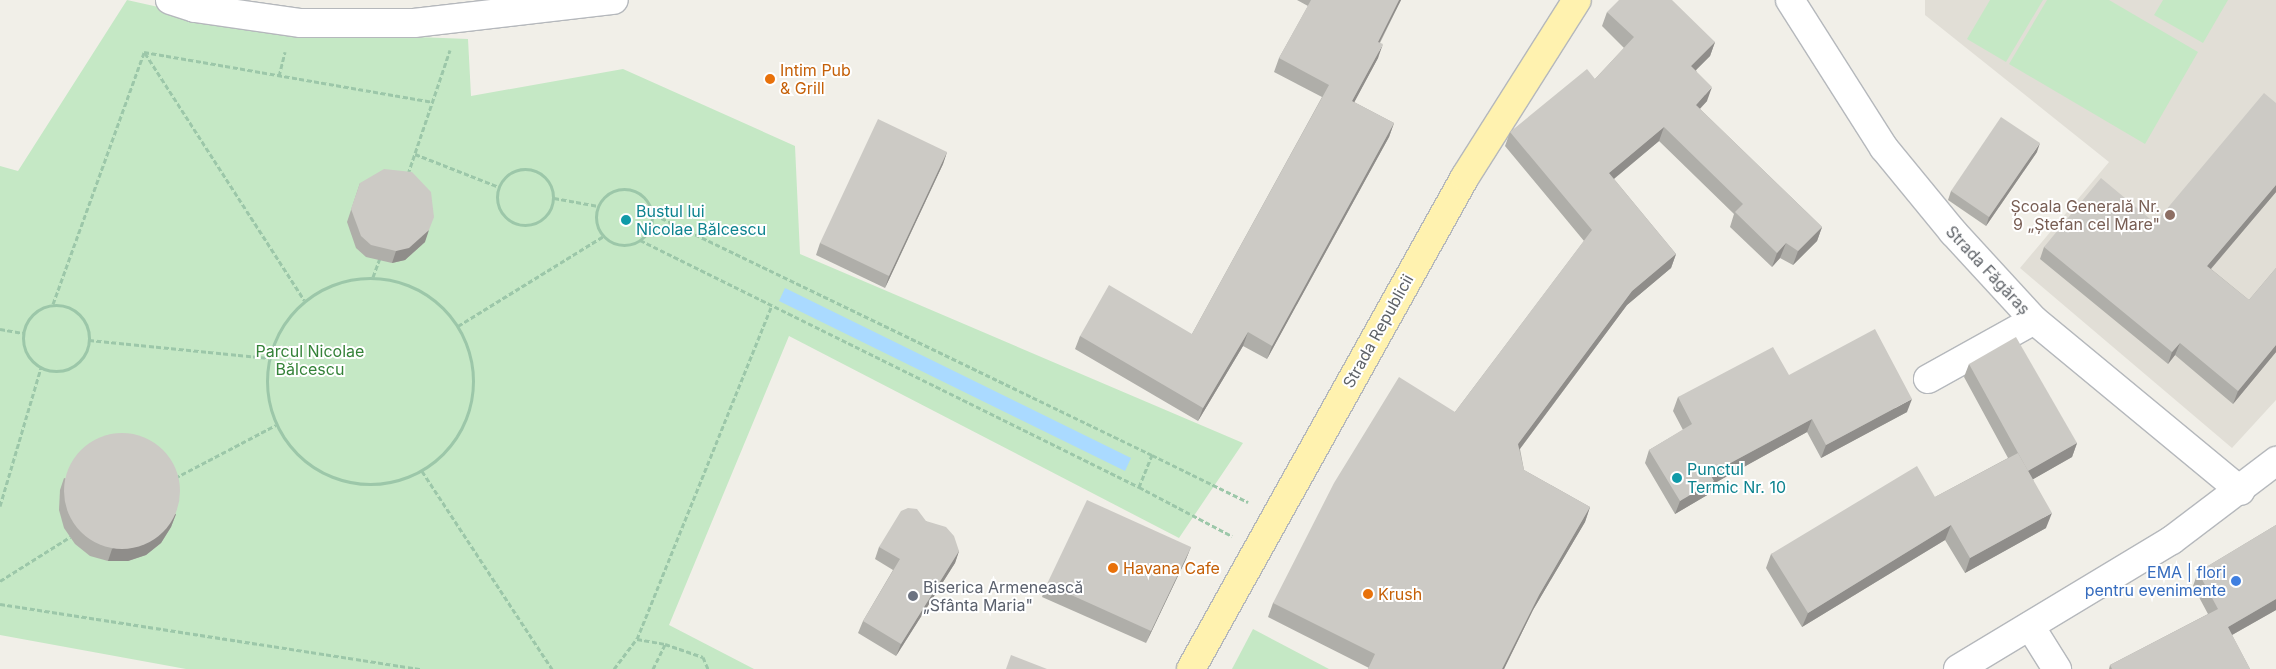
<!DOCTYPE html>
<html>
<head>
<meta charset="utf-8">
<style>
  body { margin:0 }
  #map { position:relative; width:2276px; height:669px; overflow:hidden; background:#f1efe8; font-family:Inter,sans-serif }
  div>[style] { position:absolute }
  .education>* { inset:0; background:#e1ded6 }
  .green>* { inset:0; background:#c5e8c5 }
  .water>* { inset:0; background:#aadaff }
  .path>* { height:3px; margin-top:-1.5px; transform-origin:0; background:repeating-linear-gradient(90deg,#9cc7a9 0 5px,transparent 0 7.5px) }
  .path>.ring { margin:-1.5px; padding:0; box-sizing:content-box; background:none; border:3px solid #9cc7a9; border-radius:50% }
  .roads { filter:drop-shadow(1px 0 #b5b8bc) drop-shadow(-1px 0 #b5b8bc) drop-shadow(0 1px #b5b8bc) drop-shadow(0 -1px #b5b8bc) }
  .minor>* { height:28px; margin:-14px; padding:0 14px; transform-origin:14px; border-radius:14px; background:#fff }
  .major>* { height:28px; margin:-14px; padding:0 14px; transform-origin:14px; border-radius:14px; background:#fff2af }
  .wall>* { inset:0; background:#afaea9 }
  .shaded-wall>* { inset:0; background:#8f8d8a }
  .building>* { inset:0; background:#cccac5 }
  .round { border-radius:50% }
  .dots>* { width:14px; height:14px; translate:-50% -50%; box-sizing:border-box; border:2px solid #fff; border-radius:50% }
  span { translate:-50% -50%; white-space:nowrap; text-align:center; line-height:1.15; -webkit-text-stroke:4px #fff; paint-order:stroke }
  .food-label { font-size:16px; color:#c56008 }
  .left { translate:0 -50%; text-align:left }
  .education-label { font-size:16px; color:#785e54 }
  .right { translate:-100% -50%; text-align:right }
  .culture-label { font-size:16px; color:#0d838f }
  .street-label { font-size:16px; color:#5f6368 }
  .park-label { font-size:16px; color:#348238 }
  .shop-label { font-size:16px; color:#366cbe }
  .worship-label { font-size:16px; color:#5b616d }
</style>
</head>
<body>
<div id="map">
  <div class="education">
    <div style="clip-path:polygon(1925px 0,2276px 0,2276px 400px,2232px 448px,2020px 268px,2109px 162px,1925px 15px)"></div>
  </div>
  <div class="green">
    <div style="clip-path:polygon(127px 0,266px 31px,468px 39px,471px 96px,623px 69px,795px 146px,800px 254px,1243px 443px,1179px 538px,789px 336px,669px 625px,754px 669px,186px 669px,0 635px,0 166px,18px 171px)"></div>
    <div style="clip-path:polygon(1990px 0,2043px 0,2006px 62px,1967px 39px)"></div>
    <div style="clip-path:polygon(2047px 0,2109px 0,2198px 52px,2145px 144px,2009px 64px)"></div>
    <div style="clip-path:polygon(2163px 0,2228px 0,2203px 43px,2154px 15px)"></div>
    <div style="clip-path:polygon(1253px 629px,1329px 669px,1232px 669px)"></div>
  </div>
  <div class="water">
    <div style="clip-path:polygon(785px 288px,1131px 458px,1125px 471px,779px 301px)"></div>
  </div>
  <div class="path">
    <div style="left:145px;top:53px;width:294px;rotate:57.2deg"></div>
    <div style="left:279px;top:76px;width:25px;rotate:-76deg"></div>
    <div style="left:415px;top:154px;width:90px;rotate:21.4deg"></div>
    <div class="ring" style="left:497px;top:169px;width:53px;height:53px"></div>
    <div style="left:408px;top:174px;width:131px;rotate:-71.3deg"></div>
    <div class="ring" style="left:596px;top:189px;width:53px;height:53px"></div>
    <div style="left:554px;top:198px;width:45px;rotate:10.3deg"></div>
    <div style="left:640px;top:240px;width:557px;rotate:26.33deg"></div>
    <div style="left:1139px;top:487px;width:35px;rotate:-68deg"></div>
    <div style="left:1152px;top:455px;width:556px;rotate:-154.22deg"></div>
    <div style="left:373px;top:277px;width:20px;rotate:-70deg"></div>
    <div class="ring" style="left:267px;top:278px;width:203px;height:203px"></div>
    <div style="left:53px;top:304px;width:268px;rotate:-70.1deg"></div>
    <div style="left:144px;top:52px;width:292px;rotate:9.8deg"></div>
    <div class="ring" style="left:23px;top:305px;width:63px;height:63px"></div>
    <div style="left:458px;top:326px;width:172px;rotate:-31.7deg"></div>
    <div style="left:0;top:329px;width:23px;rotate:10deg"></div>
    <div style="left:89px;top:340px;width:181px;rotate:5.7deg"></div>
    <div style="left:1152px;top:455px;width:107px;rotate:26.1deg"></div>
    <div style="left:422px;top:471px;width:237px;rotate:56.7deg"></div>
    <div style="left:175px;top:478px;width:114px;rotate:-27.7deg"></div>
    <div style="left:1139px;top:487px;width:105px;rotate:27.8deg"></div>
    <div style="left:0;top:506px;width:144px;rotate:-73.5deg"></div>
    <div style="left:0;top:581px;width:83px;rotate:-32.2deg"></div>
    <div style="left:0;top:604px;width:426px;rotate:8.8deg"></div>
    <div style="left:637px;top:639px;width:28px;rotate:10deg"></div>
    <div style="left:614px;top:669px;width:38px;rotate:-53deg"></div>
    <div style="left:637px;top:639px;width:360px;rotate:-68deg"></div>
    <div style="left:653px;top:669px;width:28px;rotate:-64deg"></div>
    <div style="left:665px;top:644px;width:40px;rotate:18.9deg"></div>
    <div style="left:703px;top:657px;width:13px;rotate:67deg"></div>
  </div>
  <div class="roads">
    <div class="minor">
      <div style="left:170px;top:0;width:26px;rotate:18deg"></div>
      <div style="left:195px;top:8px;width:107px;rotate:8.1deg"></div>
      <div style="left:301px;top:23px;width:113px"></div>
      <div style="left:414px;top:23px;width:201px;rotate:-6.6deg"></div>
      <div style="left:1790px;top:0;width:175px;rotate:57.6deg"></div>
      <div style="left:1884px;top:148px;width:109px;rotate:50.6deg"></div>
      <div style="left:1953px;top:232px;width:120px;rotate:47.4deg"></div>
      <div style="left:2034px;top:320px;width:268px;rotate:39.6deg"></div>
      <div style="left:1928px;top:379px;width:121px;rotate:-29.1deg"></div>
      <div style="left:2030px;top:626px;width:51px;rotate:57.9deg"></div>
      <div style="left:1958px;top:669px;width:250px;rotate:-31.1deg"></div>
      <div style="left:2172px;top:540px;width:131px;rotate:-37.2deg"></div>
    </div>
    <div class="major">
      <div style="left:1191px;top:669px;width:563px;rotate:-60.89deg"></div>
      <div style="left:1465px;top:177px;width:209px;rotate:-57.7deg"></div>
    </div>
  </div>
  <div class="wall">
    <div style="clip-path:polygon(1297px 0,1401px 0,1380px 43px,1378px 58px,1354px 102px,1394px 123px,1389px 137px,1267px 359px,1243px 346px,1198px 421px,1075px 349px,1080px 336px,1192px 334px,1322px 97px,1274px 72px,1279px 58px,1308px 6px)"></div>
    <div style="clip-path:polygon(1607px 12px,1715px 42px,1710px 56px,1696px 70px,1707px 101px,1700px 109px,1822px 227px,1817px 241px,1793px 265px,1780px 258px,1772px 267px,1730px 227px,1734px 214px,1659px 141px,1614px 179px,1676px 254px,1671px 268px,1627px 305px,1520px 449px,1524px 470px,1590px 507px,1585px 522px,1533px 610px,1504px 669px,1368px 669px,1369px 668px,1268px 617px,1273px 603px,1455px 412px,1584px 241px,1505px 146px,1510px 132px,1595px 79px,1624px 48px,1602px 26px)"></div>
    <div style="clip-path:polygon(2276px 103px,2276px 192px,2211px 269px,2249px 300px,2276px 268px,2276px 352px,2233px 404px,2175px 355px,2168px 364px,2040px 259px,2044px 247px,2155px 223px)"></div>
    <div style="clip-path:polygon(947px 152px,943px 164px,885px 288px,816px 255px,820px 243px)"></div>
    <div style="clip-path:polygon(2037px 152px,1986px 226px,1948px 200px,1951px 191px)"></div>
    <div style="clip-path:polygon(360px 183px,425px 242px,405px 260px,392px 263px,366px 257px,356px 248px,347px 222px)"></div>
    <div style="clip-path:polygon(1969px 364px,2077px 443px,2072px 457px,2033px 479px,2046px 528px,1965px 573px,1945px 540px,1802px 627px,1766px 568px,1771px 554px,1935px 497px,2008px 458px,1964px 377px)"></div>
    <div style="clip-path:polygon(1789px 375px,1907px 412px,1821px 458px,1807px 432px,1713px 484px,1709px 494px,1675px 514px,1645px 463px,1649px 450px,1683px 430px,1673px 411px,1678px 397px)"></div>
    <div style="clip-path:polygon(64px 478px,176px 514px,171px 527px,161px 543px,146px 555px,128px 561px,108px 561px,90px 556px,75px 544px,64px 528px,59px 510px,60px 490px)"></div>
    <div style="clip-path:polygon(926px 521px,959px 551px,955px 563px,896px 656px,858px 633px,863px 621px,893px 570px,875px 559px,879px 547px)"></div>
    <div style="clip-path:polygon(2276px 525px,2276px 610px,2232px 635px,2250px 669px,2109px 669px,2110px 665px,2208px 614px,2193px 586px,2198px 572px)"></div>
    <div style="clip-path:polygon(1191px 547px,1186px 559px,1146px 643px,1042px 597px,1047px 584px)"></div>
  </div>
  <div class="shaded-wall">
    <div style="clip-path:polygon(1399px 0,1401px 0,1373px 55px,1378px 42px)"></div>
    <div style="clip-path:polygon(1715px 42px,1710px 56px,1686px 80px,1691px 66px)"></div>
    <div style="clip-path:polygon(1383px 44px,1378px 58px,1348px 114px,1352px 101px)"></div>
    <div style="clip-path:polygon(1712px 87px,1707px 101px,1690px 119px,1696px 105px)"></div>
    <div style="clip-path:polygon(1394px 123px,1389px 137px,1267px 359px,1272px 346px)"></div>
    <div style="clip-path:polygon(1664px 127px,1659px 141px,1604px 187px,1609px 173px)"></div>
    <div style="clip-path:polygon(2040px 143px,2037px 152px,1986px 226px,1989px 217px)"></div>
    <div style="clip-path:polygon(947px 152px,943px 164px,885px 288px,889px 276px)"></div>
    <div style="clip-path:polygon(2276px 185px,2276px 192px,2203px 278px,2207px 266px)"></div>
    <div style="clip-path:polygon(1822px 227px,1817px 241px,1793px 265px,1798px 251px)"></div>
    <div style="clip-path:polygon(429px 230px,425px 242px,405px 260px,392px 263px,396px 251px)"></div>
    <div style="clip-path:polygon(1786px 243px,1780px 258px,1772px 267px,1777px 253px)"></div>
    <div style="clip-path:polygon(1676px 254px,1671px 268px,1627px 305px,1513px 458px,1518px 444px,1632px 291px)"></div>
    <div style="clip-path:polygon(1248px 332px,1243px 346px,1198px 421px,1203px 408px)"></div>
    <div style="clip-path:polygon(2180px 343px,2175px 355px,2168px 364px,2172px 352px)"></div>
    <div style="clip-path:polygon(2276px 345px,2276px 352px,2233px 404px,2238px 391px)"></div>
    <div style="clip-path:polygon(1912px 399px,1907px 412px,1821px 458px,1826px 445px)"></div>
    <div style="clip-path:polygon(1812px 419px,1807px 432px,1713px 484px,1709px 494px,1675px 514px,1680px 501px,1710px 474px)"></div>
    <div style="clip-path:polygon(2077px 443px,2072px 457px,2023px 485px,2027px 471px)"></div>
    <div style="clip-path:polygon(1590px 507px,1585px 522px,1533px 610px,1504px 669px,1502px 669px,1539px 595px)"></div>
    <div style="clip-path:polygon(2052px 513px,2046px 528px,1965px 573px,1970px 558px)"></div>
    <div style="clip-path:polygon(176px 514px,171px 527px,161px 543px,146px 555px,128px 561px,108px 561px,112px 549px)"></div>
    <div style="clip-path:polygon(1951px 525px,1945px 540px,1802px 627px,1808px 613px)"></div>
    <div style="clip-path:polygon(1191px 547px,1186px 559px,1146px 643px,1151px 631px)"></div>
    <div style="clip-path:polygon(959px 551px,955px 563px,896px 656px,901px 644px)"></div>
    <div style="clip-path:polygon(2276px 599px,2276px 610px,2223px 640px,2228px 627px)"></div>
  </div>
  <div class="building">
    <div style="clip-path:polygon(1311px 0,1399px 0,1378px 42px,1383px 44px,1352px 101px,1394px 123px,1272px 346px,1248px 332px,1203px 408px,1080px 336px,1109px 285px,1192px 334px,1329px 85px,1279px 58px)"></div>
    <div style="clip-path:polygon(1619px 0,1672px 0,1715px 42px,1691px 66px,1712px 87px,1696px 105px,1822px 227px,1798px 251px,1786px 243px,1777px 253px,1735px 212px,1743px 204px,1664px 127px,1609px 173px,1676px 254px,1632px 291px,1518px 444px,1524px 470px,1590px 507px,1539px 595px,1502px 669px,1368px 669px,1375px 654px,1273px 603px,1334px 483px,1399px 377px,1455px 412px,1592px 230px,1510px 132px,1587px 69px,1595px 79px,1634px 37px,1607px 12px)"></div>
    <div style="clip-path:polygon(2264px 93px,2276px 103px,2276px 185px,2207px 266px,2249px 300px,2276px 268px,2276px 345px,2238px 391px,2180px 343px,2172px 352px,2044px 247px,2101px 178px,2155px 223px)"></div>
    <div style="clip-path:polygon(2001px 117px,2040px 143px,1989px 217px,1951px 191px)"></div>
    <div style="clip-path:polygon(878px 119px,947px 152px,889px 276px,820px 243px)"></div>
    <div style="clip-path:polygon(384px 169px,412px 172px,431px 192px,434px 217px,429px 230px,409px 248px,396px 251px,371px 245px,361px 236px,351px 209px,360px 183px)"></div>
    <div style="clip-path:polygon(1875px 329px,1912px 399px,1826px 445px,1812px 419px,1710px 474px,1714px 481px,1680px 501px,1649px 450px,1692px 424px,1678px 397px,1773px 347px,1789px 375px)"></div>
    <div style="clip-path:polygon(2016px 337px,2077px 443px,2028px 471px,1969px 364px)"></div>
    <div class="round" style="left:64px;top:433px;width:116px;height:116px"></div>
    <div style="clip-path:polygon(2018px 453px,2052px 513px,1970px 558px,1951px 525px,1808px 613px,1771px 554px,1917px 466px,1935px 497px)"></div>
    <div style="clip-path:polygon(1087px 500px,1191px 547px,1151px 631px,1047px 584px)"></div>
    <div style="clip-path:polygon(908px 508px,917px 509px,926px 521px,946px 527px,954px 536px,959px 551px,901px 644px,863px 621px,900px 559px,879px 547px,901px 511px)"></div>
    <div style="clip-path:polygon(2276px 525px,2276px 599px,2228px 627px,2250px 669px,2112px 669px,2110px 665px,2218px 609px,2198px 572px)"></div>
    <div style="clip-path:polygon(1011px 655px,1047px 669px,1006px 669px)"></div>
  </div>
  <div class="dots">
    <div style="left:770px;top:79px;background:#e8710a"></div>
    <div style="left:2170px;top:215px;background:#8d6e63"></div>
    <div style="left:626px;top:220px;background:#0f9aa8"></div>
    <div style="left:1677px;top:478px;background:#0f9aa8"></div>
    <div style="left:1113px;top:568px;background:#e8710a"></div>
    <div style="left:2236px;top:581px;background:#3f7fe0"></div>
    <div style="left:1368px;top:594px;background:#e8710a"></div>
    <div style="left:913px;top:596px;background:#6b7280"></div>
  </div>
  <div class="food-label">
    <span class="left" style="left:780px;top:79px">Intim Pub<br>&amp; Grill</span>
    <span class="left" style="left:1123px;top:568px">Havana Cafe</span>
    <span class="left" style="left:1378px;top:594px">Krush</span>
  </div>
  <div class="education-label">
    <span class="right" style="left:2160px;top:215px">Școala Generală Nr.<br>9 „Ștefan cel Mare"</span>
  </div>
  <div class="culture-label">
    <span class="left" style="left:636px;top:220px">Bustul lui<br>Nicolae Bălcescu</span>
    <span class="left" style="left:1687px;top:478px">Punctul<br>Termic Nr. 10</span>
  </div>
  <div class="street-label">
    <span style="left:1988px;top:270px;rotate:47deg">Strada Făgăraș</span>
    <span style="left:1378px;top:331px;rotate:-61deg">Strada Republicii</span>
  </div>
  <div class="park-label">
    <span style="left:310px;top:360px">Parcul Nicolae<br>Bălcescu</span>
  </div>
  <div class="shop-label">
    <span class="right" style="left:2226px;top:581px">EMA | flori<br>pentru evenimente</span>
  </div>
  <div class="worship-label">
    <span class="left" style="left:923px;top:596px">Biserica Armenească<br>„Sfânta Maria"</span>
  </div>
</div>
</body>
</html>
